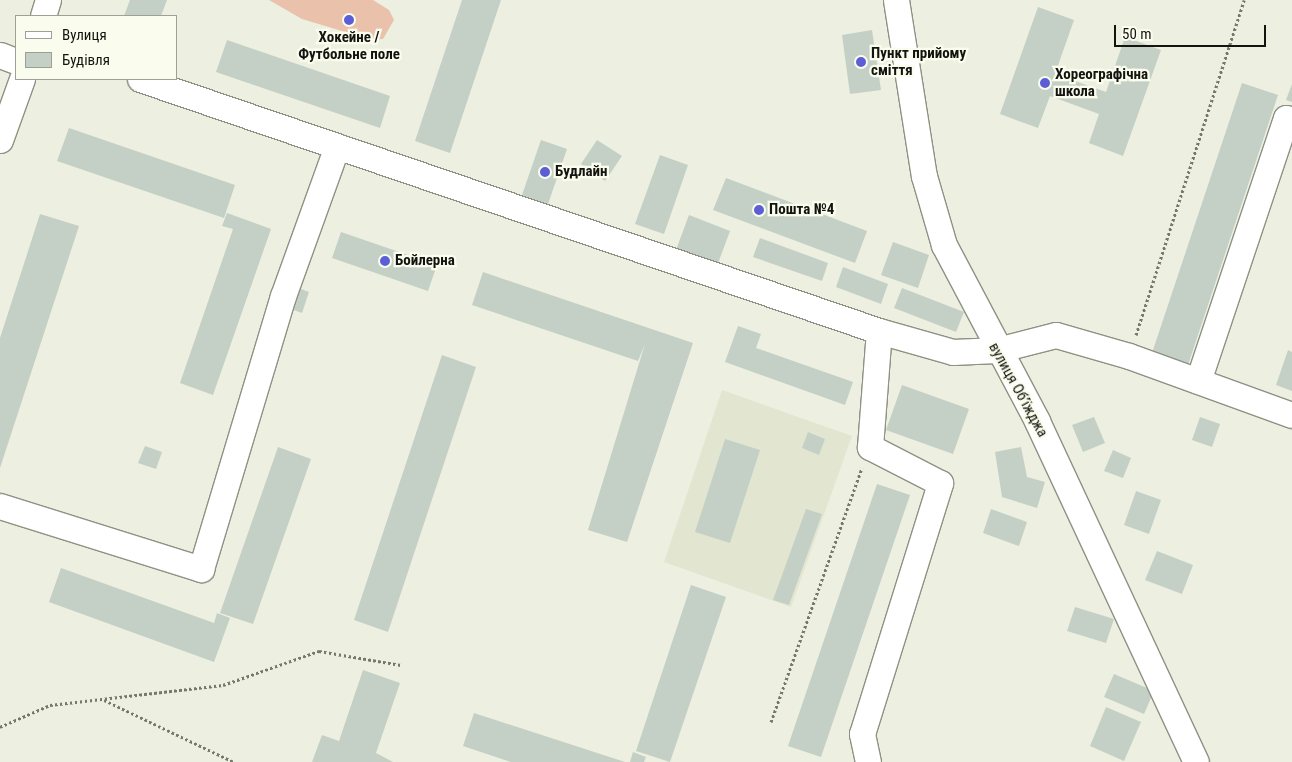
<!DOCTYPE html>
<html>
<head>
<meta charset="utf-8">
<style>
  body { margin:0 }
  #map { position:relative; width:1292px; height:762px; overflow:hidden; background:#edefe0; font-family:"Roboto Condensed",sans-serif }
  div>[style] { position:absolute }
  .built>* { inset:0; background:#e2e6d0 }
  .green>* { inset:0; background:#eac1ab }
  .building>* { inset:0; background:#c4d0c5 }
  .path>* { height:3px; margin-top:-1.5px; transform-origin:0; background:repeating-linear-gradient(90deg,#76786e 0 2.5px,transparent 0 5px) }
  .roads { filter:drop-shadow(1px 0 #8e9183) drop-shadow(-1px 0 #8e9183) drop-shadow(0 1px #8e9183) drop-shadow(0 -1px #8e9183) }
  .minor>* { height:25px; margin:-12.5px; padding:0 12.5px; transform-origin:12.5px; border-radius:12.5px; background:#fff }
  .dots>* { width:14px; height:14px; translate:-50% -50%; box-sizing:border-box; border:2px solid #fafdee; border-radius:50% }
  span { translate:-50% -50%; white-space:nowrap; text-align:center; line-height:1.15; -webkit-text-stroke:4.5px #fafdee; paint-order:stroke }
  .poi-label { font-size:15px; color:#13140f; font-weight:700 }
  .left { translate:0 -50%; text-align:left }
  .street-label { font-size:15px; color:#13140f }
  .legend { position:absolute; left:15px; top:15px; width:162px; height:65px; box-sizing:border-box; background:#fafdee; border:1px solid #9ea095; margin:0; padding:6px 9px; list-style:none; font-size:15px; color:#13140f }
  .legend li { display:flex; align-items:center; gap:10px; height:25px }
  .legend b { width:25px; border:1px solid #9ea095 }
  .scale { position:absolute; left:1114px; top:25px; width:152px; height:22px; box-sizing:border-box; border:2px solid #13140f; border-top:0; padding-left:6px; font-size:15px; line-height:18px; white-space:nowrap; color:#13140f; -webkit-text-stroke:4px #fafdee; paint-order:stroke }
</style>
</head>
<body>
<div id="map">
  <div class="built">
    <div style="clip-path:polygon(722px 390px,852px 436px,791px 607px,664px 562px)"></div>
  </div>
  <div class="green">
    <div style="clip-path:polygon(269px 0,373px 0,389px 10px,394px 20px,383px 39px,372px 40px,302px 19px)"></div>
  </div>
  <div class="building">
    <div style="clip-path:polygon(130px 0,167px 0,161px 16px,124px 16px)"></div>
    <div style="clip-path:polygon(462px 0,501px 0,450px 153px,415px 141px)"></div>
    <div style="clip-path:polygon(1038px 7px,1074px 20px,1055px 74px,1106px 92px,1125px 37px,1161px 50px,1123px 156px,1089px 143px,1099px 114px,1050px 96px,1038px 128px,1000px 114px)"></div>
    <div style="clip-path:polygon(872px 30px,881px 90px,850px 94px,842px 35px)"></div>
    <div style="clip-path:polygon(227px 40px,390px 96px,380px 128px,216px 72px)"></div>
    <div style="clip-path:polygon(1242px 83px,1278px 95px,1188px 365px,1152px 353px)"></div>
    <div style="clip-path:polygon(1292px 84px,1292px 102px,1286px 100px)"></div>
    <div style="clip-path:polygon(69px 128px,235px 185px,224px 218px,57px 161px)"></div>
    <div style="clip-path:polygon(541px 140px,567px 149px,548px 204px,522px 195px)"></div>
    <div style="clip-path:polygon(597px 140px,622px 156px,605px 181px,581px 164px)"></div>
    <div style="clip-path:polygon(660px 155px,688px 165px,664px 234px,635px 224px)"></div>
    <div style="clip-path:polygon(726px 178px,867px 231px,855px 263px,713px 210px)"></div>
    <div style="clip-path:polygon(227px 213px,271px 229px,213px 395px,180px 383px,233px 229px,222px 226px)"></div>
    <div style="clip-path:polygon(40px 214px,79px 226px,0 468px,0 338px)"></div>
    <div style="clip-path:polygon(689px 215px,730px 231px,717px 266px,676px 250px)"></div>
    <div style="clip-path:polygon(341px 232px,437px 265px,428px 291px,332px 258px)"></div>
    <div style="clip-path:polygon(760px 238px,828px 263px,822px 281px,753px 257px)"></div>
    <div style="clip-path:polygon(893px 242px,929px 255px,918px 288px,881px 275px)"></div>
    <div style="clip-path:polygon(843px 267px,888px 284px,881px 304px,836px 287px)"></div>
    <div style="clip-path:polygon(483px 272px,693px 343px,627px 542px,588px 530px,645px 344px,638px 361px,472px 305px)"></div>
    <div style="clip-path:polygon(293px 286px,309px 292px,302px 313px,286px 307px)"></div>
    <div style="clip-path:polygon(902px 288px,964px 312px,956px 332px,894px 308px)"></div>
    <div style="clip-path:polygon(738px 326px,761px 334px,756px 348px,853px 382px,845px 405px,725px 362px)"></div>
    <div style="clip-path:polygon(1288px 350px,1292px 352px,1292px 391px,1276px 385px)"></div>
    <div style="clip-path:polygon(442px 355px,476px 367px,388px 632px,354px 620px)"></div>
    <div style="clip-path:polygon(902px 385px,969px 409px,953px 454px,886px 430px)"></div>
    <div style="clip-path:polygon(1094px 417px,1105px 443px,1083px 452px,1072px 425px)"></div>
    <div style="clip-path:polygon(1200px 417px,1220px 424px,1212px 447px,1192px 440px)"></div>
    <div style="clip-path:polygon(808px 432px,825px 439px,819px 455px,802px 448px)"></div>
    <div style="clip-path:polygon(725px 439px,760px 450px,730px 543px,695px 532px)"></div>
    <div style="clip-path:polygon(145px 446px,162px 452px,156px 469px,138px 463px)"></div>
    <div style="clip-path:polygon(278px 447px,311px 459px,253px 624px,220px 613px)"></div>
    <div style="clip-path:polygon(1021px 447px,1027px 477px,1045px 482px,1037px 508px,1002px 497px,995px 452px)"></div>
    <div style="clip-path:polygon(1113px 450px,1131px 458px,1123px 478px,1104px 471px)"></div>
    <div style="clip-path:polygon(877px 484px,910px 495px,821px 757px,788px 746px)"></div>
    <div style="clip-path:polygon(1136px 491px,1161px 500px,1149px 534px,1124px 525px)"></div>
    <div style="clip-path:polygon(806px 509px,822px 514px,789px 605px,773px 600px)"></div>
    <div style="clip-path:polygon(991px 509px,1027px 522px,1019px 546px,983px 533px)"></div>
    <div style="clip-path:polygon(1157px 551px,1193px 565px,1182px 594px,1145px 580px)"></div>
    <div style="clip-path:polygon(61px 568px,214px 623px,217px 613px,230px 618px,214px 662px,49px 602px)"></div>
    <div style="clip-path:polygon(691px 585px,726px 597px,670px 762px,636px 751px)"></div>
    <div style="clip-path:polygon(1075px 607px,1114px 619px,1106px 643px,1067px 631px)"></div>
    <div style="clip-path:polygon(363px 670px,400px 683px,376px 753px,393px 762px,312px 762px,322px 735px,339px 741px)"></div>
    <div style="clip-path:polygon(1114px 674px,1154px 691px,1144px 714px,1104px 697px)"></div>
    <div style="clip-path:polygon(1106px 707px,1141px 722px,1124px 761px,1090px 746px)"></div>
    <div style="clip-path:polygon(474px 713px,625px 762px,511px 762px,463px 746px)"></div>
    <div style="clip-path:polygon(633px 752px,646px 757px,644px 762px,630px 762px)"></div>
  </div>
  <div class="path">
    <div style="left:1136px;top:335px;width:352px;rotate:-72.1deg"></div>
    <div style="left:104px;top:700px;width:144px;rotate:25.5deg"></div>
    <div style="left:771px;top:722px;width:270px;rotate:-70.3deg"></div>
    <div style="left:0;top:727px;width:55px;rotate:-23.7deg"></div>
    <div style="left:50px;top:705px;width:174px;rotate:-6.6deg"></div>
    <div style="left:223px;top:685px;width:102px;rotate:-19.5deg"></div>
    <div style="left:319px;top:651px;width:83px;rotate:9.7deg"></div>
  </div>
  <div class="roads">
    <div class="minor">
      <div style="left:896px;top:0;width:178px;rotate:81deg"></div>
      <div style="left:924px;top:176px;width:72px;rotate:73.8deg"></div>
      <div style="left:944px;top:245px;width:199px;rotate:62.1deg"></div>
      <div style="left:1037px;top:421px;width:376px;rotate:65deg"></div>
      <div style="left:43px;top:16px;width:17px;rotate:-73deg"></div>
      <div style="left:0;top:55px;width:17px;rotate:21deg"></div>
      <div style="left:140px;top:79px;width:781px;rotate:18.83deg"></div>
      <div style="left:879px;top:331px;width:77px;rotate:15.8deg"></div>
      <div style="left:953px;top:352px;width:44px;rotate:-2.6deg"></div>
      <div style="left:997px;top:350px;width:61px;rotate:-14.3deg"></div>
      <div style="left:1056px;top:335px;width:76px;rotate:16deg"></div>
      <div style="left:1129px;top:356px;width:173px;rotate:19.9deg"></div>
      <div style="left:0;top:140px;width:65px;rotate:-70.2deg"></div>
      <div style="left:1198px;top:381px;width:277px;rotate:-71.5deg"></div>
      <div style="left:1286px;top:118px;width:6px;rotate:18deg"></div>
      <div style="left:0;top:506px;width:211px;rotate:17.4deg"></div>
      <div style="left:201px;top:569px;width:285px;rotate:-73.3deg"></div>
      <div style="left:283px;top:296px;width:159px;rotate:-70.2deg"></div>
      <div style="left:868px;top:762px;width:29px;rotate:-102deg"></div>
      <div style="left:862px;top:734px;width:263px;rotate:-72.7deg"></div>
      <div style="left:940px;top:483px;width:79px;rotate:-152.8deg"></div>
      <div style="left:870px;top:447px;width:116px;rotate:-85.6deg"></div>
    </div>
  </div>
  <div class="dots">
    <div style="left:349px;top:20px;background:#5c5ed6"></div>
    <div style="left:861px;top:62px;background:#5c5ed6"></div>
    <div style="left:1045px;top:83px;background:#5c5ed6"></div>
    <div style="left:545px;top:172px;background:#5c5ed6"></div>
    <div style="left:759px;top:210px;background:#5c5ed6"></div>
    <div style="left:385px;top:261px;background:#5c5ed6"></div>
  </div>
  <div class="poi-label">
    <span style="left:349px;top:46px">Хокейне /<br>Футбольне поле</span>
    <span class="left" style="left:871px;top:62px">Пункт прийому<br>сміття</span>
    <span class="left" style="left:1055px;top:83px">Хореографічна<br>школа</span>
    <span class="left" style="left:555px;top:172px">Будлайн</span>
    <span class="left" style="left:769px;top:210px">Пошта №4</span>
    <span class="left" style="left:395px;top:261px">Бойлерна</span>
  </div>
  <div class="street-label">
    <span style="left:1018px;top:390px;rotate:61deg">вулиця Обʼїжджа</span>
  </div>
  <ul class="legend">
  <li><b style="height:6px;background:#fff"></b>Вулиця</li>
  <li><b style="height:14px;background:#c4d0c5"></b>Будівля</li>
  </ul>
  <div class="scale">50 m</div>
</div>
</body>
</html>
